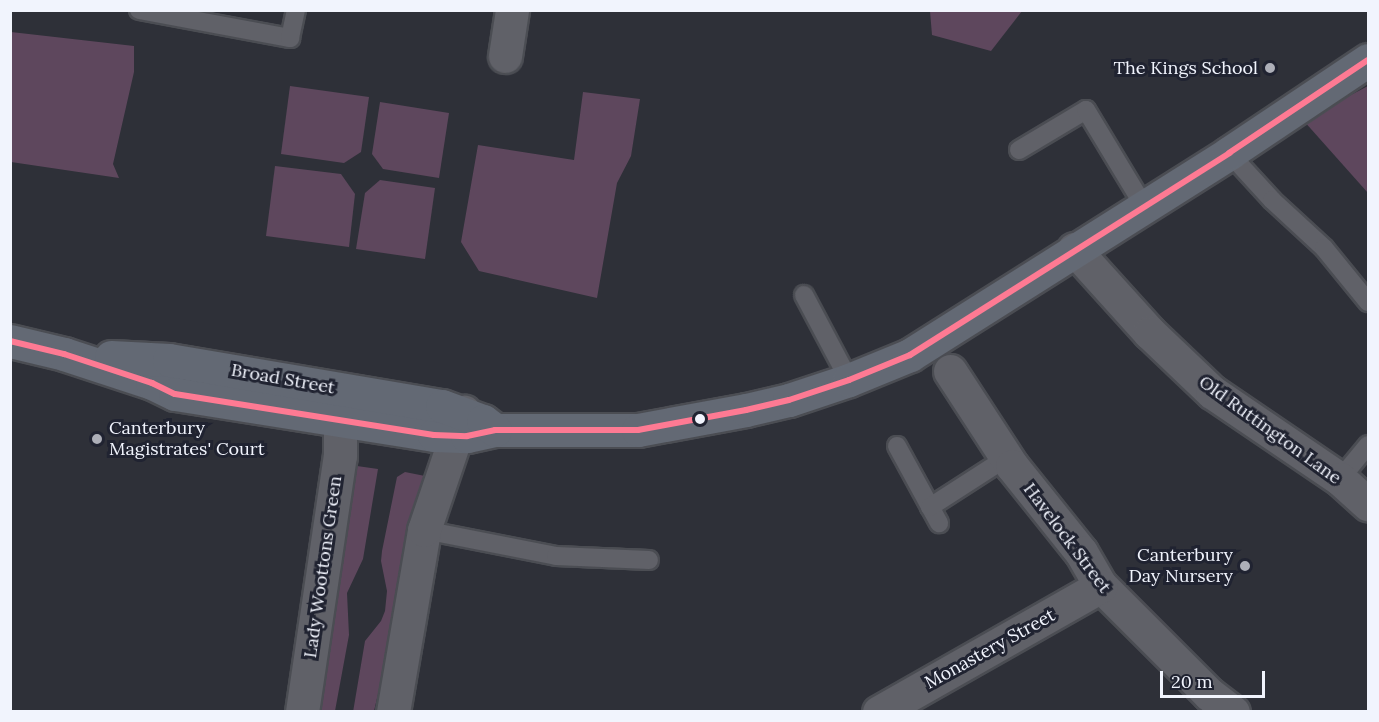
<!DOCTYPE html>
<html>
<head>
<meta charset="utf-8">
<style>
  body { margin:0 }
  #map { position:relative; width:1379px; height:722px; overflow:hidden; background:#2e3038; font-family:Lora,serif }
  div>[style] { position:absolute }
  .green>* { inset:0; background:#5e475d }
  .roads { filter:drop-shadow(2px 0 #4b4d53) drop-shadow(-2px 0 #4b4d53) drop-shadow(0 2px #4b4d53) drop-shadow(0 -2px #4b4d53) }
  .lane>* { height:18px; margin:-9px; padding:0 9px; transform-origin:9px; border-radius:9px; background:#606168 }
  .street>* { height:33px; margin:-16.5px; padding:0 16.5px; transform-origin:16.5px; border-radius:16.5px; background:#606168 }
  .highway>* { height:33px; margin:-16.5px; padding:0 16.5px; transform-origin:16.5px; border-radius:16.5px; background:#636974 }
  .bus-1>* { height:6px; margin:-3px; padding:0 3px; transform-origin:3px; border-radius:3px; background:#fe7a93 }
  .dots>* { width:16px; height:16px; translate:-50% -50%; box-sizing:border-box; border:3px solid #202331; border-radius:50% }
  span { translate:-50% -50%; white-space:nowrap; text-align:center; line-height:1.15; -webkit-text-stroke:6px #202331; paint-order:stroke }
  .poi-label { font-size:18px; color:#f1f4fd }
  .right { translate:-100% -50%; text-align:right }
  .left { translate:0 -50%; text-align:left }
  .street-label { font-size:18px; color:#f1f4fd }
  .frame { position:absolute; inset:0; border:12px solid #f1f4fd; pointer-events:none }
  .scale { position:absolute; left:1160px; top:671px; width:105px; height:27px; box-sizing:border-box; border:3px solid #f1f4fd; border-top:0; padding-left:8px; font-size:18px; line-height:21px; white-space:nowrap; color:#f1f4fd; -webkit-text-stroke:4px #202331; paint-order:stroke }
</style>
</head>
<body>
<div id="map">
  <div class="green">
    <div style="clip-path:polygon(930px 11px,930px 10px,1022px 11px,991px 51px,932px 35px)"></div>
    <div style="clip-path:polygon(11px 32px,134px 46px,134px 72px,113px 164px,119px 178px,11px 162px)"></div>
    <div style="clip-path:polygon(290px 86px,369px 97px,361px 152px,344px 163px,281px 154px)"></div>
    <div style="clip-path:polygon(1368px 86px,1368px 193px,1303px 120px)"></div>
    <div style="clip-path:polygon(583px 92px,640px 99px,631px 156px,617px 183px,597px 298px,479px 271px,461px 242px,478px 145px,574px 160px)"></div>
    <div style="clip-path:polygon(380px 102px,449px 113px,439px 178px,383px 169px,372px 154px)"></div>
    <div style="clip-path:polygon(275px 166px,341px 174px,355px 194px,349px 247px,266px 236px)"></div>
    <div style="clip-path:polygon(380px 180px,435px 188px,425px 259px,356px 249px,365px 193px)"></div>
    <div style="clip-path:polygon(357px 466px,378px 469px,363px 559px,347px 593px,349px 635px,335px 711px,317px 712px)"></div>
    <div style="clip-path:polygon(405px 472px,430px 477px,374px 711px,353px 712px,365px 641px,381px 621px,385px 611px,387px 591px,381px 561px,382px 551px,397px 477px)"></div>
  </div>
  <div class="roads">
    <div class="lane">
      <div style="left:139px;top:10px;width:154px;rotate:10.5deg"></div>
      <div style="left:290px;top:38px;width:29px;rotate:-78deg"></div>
      <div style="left:1019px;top:150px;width:78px;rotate:-30.8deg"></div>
      <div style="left:1086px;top:110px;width:112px;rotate:58.9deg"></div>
      <div style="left:1229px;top:153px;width:64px;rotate:47.5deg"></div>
      <div style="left:1272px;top:200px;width:71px;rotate:42.7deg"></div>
      <div style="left:1324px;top:248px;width:70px;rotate:50.8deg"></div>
      <div style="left:804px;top:295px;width:96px;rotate:62.1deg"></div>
      <div style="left:897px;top:446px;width:88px;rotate:61.4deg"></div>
      <div style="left:1340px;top:479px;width:44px;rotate:-50.5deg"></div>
      <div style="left:930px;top:507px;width:90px;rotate:-32.8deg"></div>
      <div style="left:424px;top:530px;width:135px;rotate:11.1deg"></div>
      <div style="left:556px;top:556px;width:93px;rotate:2.5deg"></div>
    </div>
    <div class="street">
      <div style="left:505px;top:56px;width:47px;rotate:-81.3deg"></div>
      <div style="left:1074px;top:249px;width:113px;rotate:47.9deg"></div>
      <div style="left:1150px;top:333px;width:86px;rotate:43.6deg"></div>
      <div style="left:1212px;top:392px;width:155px;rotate:34.2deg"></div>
      <div style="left:1340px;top:479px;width:38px;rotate:42deg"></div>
      <div style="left:950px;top:371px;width:113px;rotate:56.9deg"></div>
      <div style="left:1012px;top:466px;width:110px;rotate:51.3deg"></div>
      <div style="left:1081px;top:552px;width:39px;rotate:60deg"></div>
      <div style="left:1101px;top:586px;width:153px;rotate:45deg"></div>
      <div style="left:1209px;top:694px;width:30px;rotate:37deg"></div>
      <div style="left:302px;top:712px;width:259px;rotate:-81.6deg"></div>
      <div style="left:340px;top:456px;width:34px;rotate:-90deg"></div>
      <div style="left:393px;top:712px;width:185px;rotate:-80.3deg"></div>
      <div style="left:424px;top:530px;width:125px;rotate:-71.3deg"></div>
      <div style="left:879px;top:712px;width:255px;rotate:-29.6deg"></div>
    </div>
    <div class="highway">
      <div style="left:10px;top:341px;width:56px;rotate:13.5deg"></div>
      <div style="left:64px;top:354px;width:93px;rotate:18.2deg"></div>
      <div style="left:152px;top:383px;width:25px;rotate:26deg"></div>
      <div style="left:175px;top:394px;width:262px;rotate:9deg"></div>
      <div style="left:434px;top:435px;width:33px;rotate:2deg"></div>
      <div style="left:467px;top:436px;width:29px;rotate:-12deg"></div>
      <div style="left:495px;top:430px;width:143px"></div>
      <div style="left:638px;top:430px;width:110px;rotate:-10.5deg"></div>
      <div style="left:746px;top:410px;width:44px;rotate:-13.1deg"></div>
      <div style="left:789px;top:400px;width:63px;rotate:-18.4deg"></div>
      <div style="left:849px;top:380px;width:66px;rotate:-22.3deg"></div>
      <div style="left:910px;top:355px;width:378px;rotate:-32.3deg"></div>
      <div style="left:1229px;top:153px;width:167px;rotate:-33.8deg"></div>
      <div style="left:111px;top:357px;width:58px;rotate:3deg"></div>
      <div style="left:169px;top:360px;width:277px;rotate:9.6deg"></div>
      <div style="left:442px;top:406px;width:44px;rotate:20.1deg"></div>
      <div style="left:483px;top:421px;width:15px;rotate:37deg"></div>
    </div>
  </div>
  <div class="bus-1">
    <div style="left:10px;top:341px;width:56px;rotate:13.5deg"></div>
    <div style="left:64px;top:354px;width:93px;rotate:18.2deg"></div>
    <div style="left:152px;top:383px;width:25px;rotate:26deg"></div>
    <div style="left:175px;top:394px;width:262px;rotate:9deg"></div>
    <div style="left:434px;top:435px;width:33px;rotate:2deg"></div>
    <div style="left:467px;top:436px;width:29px;rotate:-12deg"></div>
    <div style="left:495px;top:430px;width:143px"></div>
    <div style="left:638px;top:430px;width:110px;rotate:-10.5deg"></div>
    <div style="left:746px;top:410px;width:44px;rotate:-13.1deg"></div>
    <div style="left:789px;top:400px;width:63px;rotate:-18.4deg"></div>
    <div style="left:849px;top:380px;width:66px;rotate:-22.3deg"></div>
    <div style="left:910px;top:355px;width:378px;rotate:-32.3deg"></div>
    <div style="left:1229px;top:153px;width:167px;rotate:-33.8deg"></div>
  </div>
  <div class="dots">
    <div style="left:1270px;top:68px;background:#adafb8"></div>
    <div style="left:700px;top:419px;background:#f1f4fd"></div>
    <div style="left:97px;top:439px;background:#adafb8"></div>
    <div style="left:1245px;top:566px;background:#adafb8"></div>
  </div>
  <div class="poi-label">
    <span class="right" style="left:1258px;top:68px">The Kings School</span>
    <span class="left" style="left:109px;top:439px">Canterbury<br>Magistrates' Court</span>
    <span class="right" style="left:1233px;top:566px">Canterbury<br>Day Nursery</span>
  </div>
  <div class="street-label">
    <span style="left:283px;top:379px;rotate:10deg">Broad Street</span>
    <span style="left:1270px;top:430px;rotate:36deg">Old Ruttington Lane</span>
    <span style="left:1067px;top:538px;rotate:53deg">Havelock Street</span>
    <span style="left:323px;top:567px;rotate:-82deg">Lady Woottons Green</span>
    <span style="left:990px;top:649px;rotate:-29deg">Monastery Street</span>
  </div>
  <div class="frame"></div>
  <div class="scale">20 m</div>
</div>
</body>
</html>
